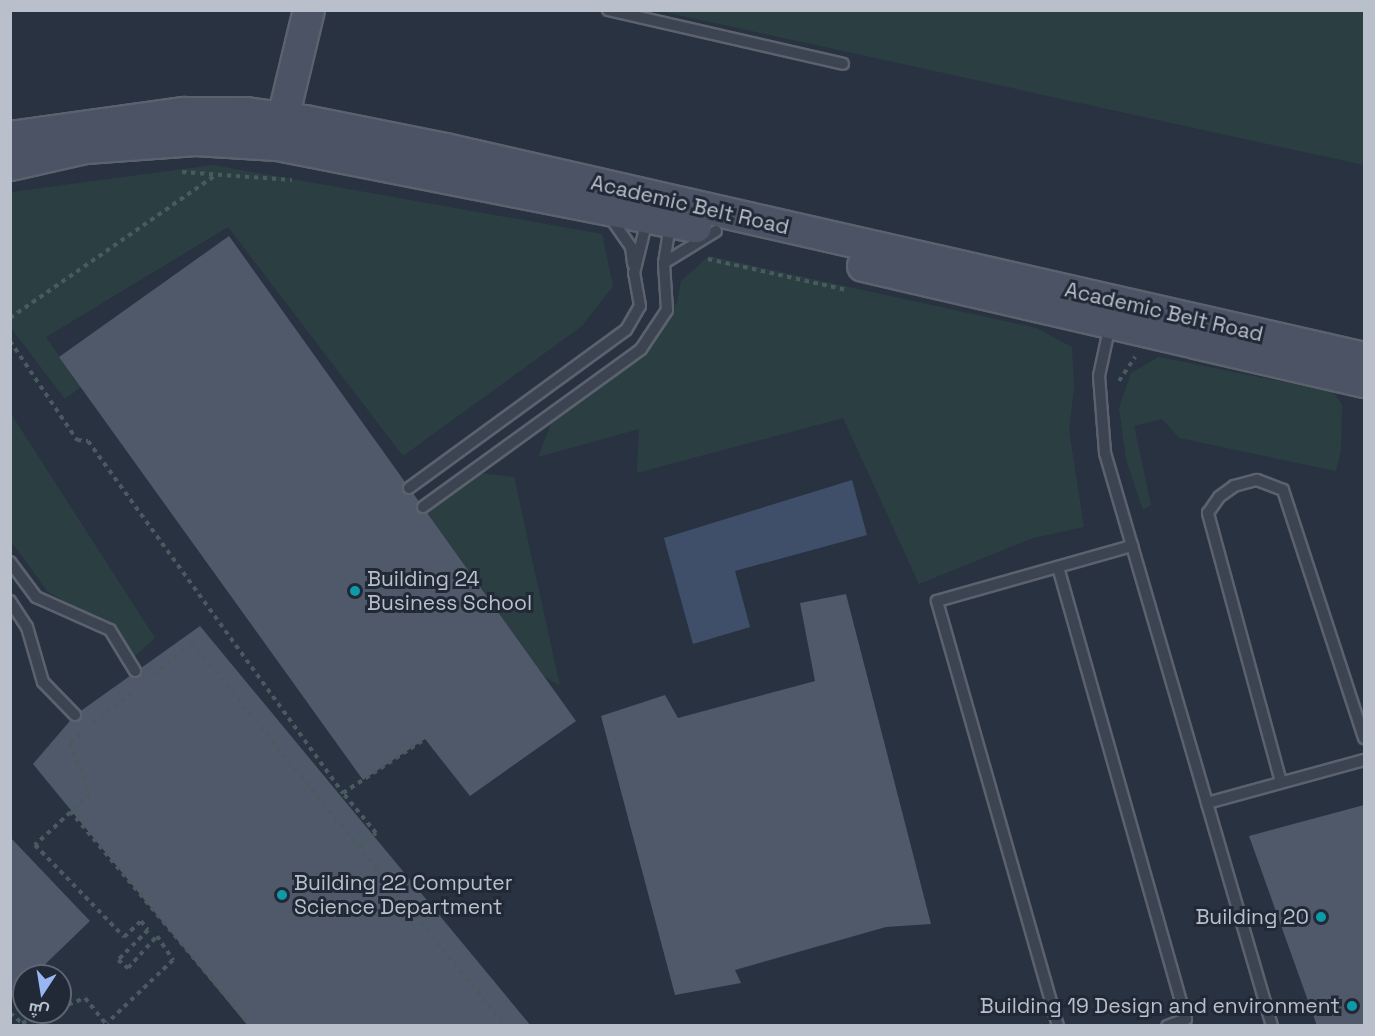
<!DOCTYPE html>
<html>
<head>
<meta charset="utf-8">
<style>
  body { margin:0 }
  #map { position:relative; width:1375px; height:1036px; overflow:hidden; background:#293241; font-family:"Space Grotesk",Cairo,sans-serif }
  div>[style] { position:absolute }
  .green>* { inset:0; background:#2b3f42 }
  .water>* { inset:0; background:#404f69 }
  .building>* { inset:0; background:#4f596a }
  .path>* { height:4px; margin-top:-2px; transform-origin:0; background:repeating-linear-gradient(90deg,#495b5f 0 4.5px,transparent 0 9px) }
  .roads { filter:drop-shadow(2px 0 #5b626e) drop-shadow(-2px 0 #5b626e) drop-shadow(0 2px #5b626e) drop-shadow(0 -2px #5b626e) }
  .lane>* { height:10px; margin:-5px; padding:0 5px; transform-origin:5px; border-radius:5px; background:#3d4451 }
  .secondary>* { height:30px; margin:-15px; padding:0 15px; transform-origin:15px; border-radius:15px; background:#4b5364 }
  .dots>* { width:16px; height:16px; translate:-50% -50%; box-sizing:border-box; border:3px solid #212937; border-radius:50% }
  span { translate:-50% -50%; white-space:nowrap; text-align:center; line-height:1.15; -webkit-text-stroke:6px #212937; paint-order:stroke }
  .street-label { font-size:21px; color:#bac0cb }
  .poi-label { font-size:21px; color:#bac0cb }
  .left { translate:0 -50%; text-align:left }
  .right { translate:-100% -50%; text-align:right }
  .frame { position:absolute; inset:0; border:12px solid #bac0cb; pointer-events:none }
  .north { position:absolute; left:12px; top:964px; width:60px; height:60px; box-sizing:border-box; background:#212937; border:2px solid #5e6572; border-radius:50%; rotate:192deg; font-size:16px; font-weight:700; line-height:24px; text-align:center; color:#bac0cb }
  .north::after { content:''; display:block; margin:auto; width:21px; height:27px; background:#98b7f2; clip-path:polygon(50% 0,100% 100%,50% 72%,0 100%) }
</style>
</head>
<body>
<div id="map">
  <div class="green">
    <div style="clip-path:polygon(660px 11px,1364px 11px,1364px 165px)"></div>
    <div style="clip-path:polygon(213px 165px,602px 234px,613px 286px,582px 326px,403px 456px,228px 227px,46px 337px,81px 387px,65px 399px,11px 328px,11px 192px)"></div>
    <div style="clip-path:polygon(709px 256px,1036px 328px,1072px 347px,1074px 387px,1069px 430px,1084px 527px,1033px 538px,919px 584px,843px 418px,637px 473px,639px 429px,538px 457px,551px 424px,677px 303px,681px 281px)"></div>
    <div style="clip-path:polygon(1159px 357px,1333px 392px,1342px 405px,1341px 450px,1336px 471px,1179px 438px,1162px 419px,1134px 426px,1151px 505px,1143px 510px,1126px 459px,1119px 408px,1131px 373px)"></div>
    <div style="clip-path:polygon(11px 414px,155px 638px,133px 658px,105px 624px,48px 592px,11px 541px)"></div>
    <div style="clip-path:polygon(478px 473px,514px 477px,560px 686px,544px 676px,423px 507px)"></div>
  </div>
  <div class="water">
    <div style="clip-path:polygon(852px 480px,867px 535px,735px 571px,750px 627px,693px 644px,664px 538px)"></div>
  </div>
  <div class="building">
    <div style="clip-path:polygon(229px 236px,576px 721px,470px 796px,425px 739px,363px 780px,59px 357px)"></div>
    <div style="clip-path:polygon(846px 594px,931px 924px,886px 927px,735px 970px,741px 983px,675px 995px,601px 716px,665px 695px,678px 718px,815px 681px,800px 603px)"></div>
    <div style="clip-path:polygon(200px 626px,531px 1026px,248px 1026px,33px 764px,75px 715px)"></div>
    <div style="clip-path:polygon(1364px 805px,1364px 1026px,1317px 1026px,1249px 836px)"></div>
    <div style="clip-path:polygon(10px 837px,90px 921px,33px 976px,24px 976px,24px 985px,10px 998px)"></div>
  </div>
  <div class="path">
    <div style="left:182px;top:172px;width:110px;rotate:4.2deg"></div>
    <div style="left:708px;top:259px;width:142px;rotate:12.6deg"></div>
    <div style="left:10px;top:318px;width:251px;rotate:-34.8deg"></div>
    <div style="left:10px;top:341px;width:120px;rotate:55.9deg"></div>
    <div style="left:77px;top:440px;width:11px;rotate:5deg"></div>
    <div style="left:88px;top:441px;width:435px;rotate:54.1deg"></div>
    <div style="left:1119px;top:381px;width:29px;rotate:-56deg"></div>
    <div style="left:153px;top:675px;width:50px;rotate:-39.4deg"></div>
    <div style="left:192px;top:643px;width:495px;rotate:50.7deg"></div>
    <div style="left:93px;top:724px;width:53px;rotate:-38.8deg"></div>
    <div style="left:80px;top:734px;width:13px;rotate:138deg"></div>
    <div style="left:70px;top:743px;width:55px;rotate:68.6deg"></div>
    <div style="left:90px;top:794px;width:75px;rotate:137.2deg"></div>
    <div style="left:35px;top:845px;width:128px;rotate:45.9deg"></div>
    <div style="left:124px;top:937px;width:23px;rotate:-43deg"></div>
    <div style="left:141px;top:921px;width:11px;rotate:52deg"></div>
    <div style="left:148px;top:930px;width:42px;rotate:135deg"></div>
    <div style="left:118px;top:960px;width:13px;rotate:39deg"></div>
    <div style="left:128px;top:968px;width:43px;rotate:-47.8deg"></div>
    <div style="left:157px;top:936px;width:29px;rotate:56deg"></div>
    <div style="left:173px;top:960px;width:91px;rotate:136.3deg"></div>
    <div style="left:70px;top:811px;width:281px;rotate:49.9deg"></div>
    <div style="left:360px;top:847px;width:21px;rotate:-41deg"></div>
    <div style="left:376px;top:833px;width:52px;rotate:-129.5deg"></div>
    <div style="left:343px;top:793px;width:98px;rotate:-33.4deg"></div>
    <div style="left:60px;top:1008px;width:27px;rotate:-22deg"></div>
    <div style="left:85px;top:998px;width:36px;rotate:51deg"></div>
    <div style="left:10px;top:1013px;width:16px;rotate:40deg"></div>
    <div style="left:22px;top:1023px;width:30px;rotate:-21deg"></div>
  </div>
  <div class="roads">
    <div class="lane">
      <div style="left:608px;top:10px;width:241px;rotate:12.9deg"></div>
      <div style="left:610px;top:217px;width:37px;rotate:55deg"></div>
      <div style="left:631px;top:247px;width:17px;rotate:83deg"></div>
      <div style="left:664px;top:263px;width:61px;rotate:-31.6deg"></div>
      <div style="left:1110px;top:325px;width:52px;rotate:102.2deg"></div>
      <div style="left:1099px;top:376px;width:77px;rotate:85.5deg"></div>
      <div style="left:1105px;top:453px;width:597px;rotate:73.75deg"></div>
      <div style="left:409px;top:488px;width:268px;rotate:-36.1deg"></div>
      <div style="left:626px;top:330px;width:28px;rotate:-60deg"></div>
      <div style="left:640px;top:306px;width:34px;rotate:-100deg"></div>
      <div style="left:634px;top:273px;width:55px;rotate:-76.2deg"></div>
      <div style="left:423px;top:507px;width:269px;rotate:-35.9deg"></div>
      <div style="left:641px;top:349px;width:47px;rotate:-56.3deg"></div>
      <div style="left:667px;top:310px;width:47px;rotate:-93.7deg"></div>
      <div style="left:664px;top:263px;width:38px;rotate:-81deg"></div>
      <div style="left:10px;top:562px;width:44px;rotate:53.4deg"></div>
      <div style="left:36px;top:597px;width:81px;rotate:24deg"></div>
      <div style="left:110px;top:630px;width:48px;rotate:58.6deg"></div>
      <div style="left:1058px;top:567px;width:470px;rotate:74.2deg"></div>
      <div style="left:1186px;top:1019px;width:20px;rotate:160deg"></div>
      <div style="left:10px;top:601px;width:31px;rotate:57deg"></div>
      <div style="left:27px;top:627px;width:57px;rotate:73.8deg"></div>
      <div style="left:43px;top:682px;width:46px;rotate:45.9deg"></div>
      <div style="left:1281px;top:782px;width:279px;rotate:-105.2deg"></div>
      <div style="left:1208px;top:513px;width:19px;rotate:-55deg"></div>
      <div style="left:1219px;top:497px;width:19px;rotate:-36deg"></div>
      <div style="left:1234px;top:486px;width:24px;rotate:-15deg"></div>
      <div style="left:1257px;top:480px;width:28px;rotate:21deg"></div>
      <div style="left:1283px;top:490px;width:261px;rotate:71.9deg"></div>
      <div style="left:1207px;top:803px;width:163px;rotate:-15.3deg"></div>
      <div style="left:1058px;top:1026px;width:442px;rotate:-105.9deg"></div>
      <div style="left:937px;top:601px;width:203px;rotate:-15.8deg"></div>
    </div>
    <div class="secondary">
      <div style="left:10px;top:137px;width:176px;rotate:-7.9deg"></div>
      <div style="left:184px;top:113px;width:62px"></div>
      <div style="left:246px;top:113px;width:60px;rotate:7.7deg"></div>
      <div style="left:305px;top:121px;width:143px;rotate:11.3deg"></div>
      <div style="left:445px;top:149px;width:942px;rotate:12.81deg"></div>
      <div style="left:278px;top:139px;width:133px;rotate:-76.5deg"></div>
      <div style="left:10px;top:165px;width:78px;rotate:-12.6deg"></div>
      <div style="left:86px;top:148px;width:110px;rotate:-4.2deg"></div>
      <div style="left:196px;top:140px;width:81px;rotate:3.5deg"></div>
      <div style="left:277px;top:145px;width:427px;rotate:11.1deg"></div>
      <div style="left:863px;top:266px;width:514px;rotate:13.04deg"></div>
    </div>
  </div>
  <div class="dots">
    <div style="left:355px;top:591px;background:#0f9aa8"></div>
    <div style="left:282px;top:895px;background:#0f9aa8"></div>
    <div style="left:1321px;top:917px;background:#0f9aa8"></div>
    <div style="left:1352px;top:1006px;background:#0f9aa8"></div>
  </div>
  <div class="street-label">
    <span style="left:690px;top:205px;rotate:13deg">Academic Belt Road</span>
    <span style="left:1164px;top:312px;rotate:13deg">Academic Belt Road</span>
  </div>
  <div class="poi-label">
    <span class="left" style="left:367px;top:591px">Building 24<br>Business School</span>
    <span class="left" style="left:294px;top:895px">Building 22 Computer<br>Science Department</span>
    <span class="right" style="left:1309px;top:917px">Building 20</span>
    <span class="right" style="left:1340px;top:1006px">Building 19 Design and environment</span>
  </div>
  <div class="frame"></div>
  <div class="north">ش</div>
</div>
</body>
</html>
